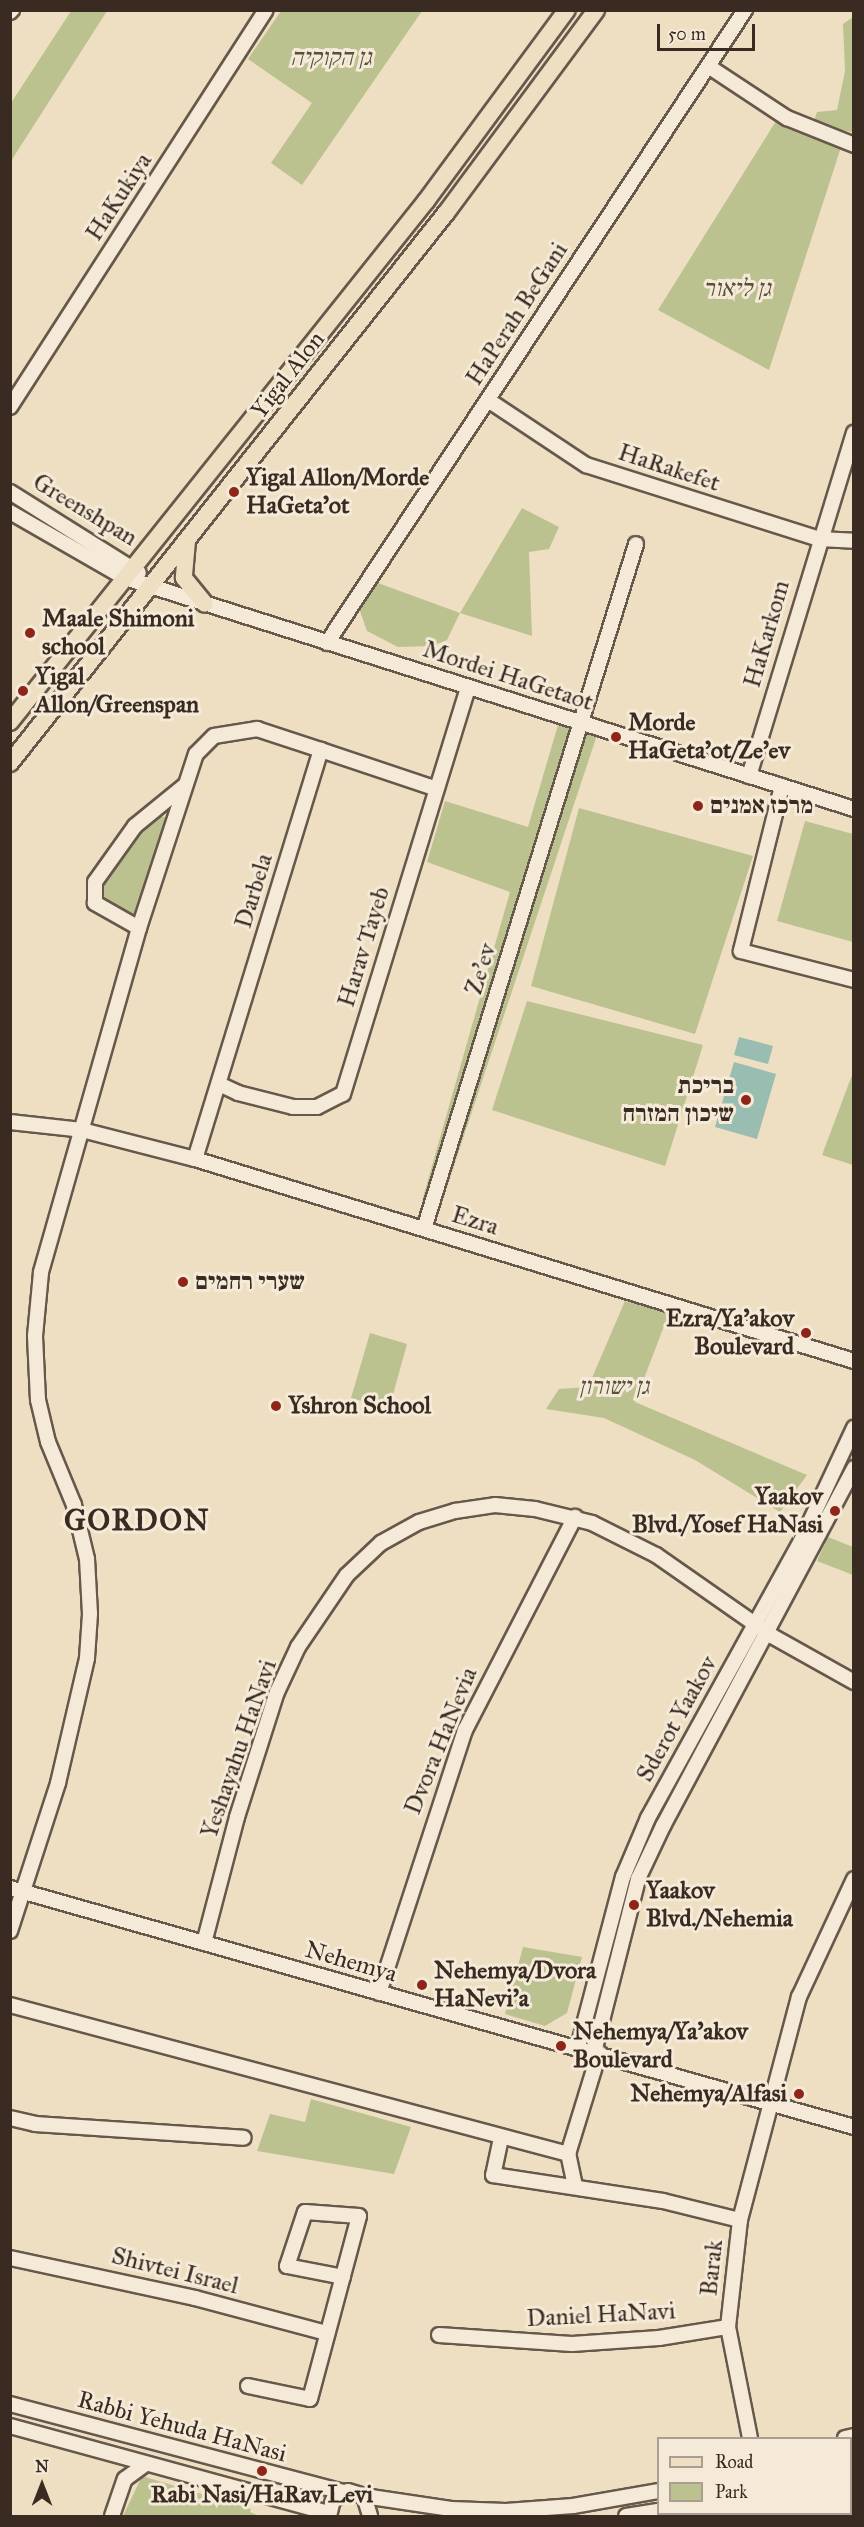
<!DOCTYPE html>
<html>
<head>
<meta charset="utf-8">
<style>
  body { margin:0 }
  #map { position:relative; width:864px; height:2527px; overflow:hidden; background:#eedfc2; font-family:"IM FELL Great Primer","Frank Ruhl Libre",serif }
  div>[style] { position:absolute }
  .green>* { inset:0; background:#bcc190 }
  .water>* { inset:0; background:#99bdb1 }
  .roads { filter:drop-shadow(2px 0 #66584a) drop-shadow(-2px 0 #66584a) drop-shadow(0 2px #66584a) drop-shadow(0 -2px #66584a) }
  .minor>* { height:14px; margin:-7px; padding:0 7px; transform-origin:7px; border-radius:7px; background:#f4ead7 }
  .major>* { height:16px; margin:-8px; padding:0 8px; transform-origin:8px; border-radius:8px; background:#eedfc2 }
  .dots>* { width:16px; height:16px; translate:-50% -50%; box-sizing:border-box; border:3px solid #f4ead7; border-radius:50% }
  span { translate:-50% -50%; white-space:nowrap; text-align:center; line-height:1.15; -webkit-text-stroke:6px #f4ead7; paint-order:stroke }
  .park-label { font-size:24px; color:#5a503e; font-style:italic }
  .street-label { font-size:24px; color:#392b22 }
  .poi-label { font-size:24px; color:#392b22; font-weight:700 }
  .left { translate:0 -50%; text-align:left }
  .right { translate:-100% -50%; text-align:right }
  .district-label { font-size:30px; color:#392b22; font-weight:700; letter-spacing:1.5px }
  .frame { position:absolute; inset:0; border:12px solid #392b22; pointer-events:none }
  .legend { position:absolute; left:657px; top:2437px; width:195px; height:78px; box-sizing:border-box; background:#f4ead7; border:2px solid #a99e8f; margin:0; padding:8px 10px; list-style:none; font-size:18px; color:#392b22 }
  .legend li { display:flex; align-items:center; gap:12px; height:30px }
  .legend b { width:30px; border:2px solid #a99e8f }
  .north { position:absolute; left:12px; top:2455px; width:60px; height:60px; -webkit-text-stroke:4px #f4ead7; paint-order:stroke; rotate:0deg; font-size:16px; font-weight:700; line-height:24px; text-align:center; color:#392b22 }
  .north::after { content:''; display:block; margin:auto; width:21px; height:27px; background:#392b22; clip-path:polygon(50% 0,100% 100%,50% 72%,0 100%) }
  .scale { position:absolute; left:657px; top:24px; width:98px; height:27px; box-sizing:border-box; border:3px solid #392b22; border-top:0; padding-left:8px; font-size:18px; line-height:21px; white-space:nowrap; color:#392b22; -webkit-text-stroke:4px #f4ead7; paint-order:stroke }
</style>
</head>
<body>
<div id="map">
  <div class="green">
    <div style="clip-path:polygon(345px 10px,422px 11px,302px 185px,271px 163px,312px 103px,248px 59px,281px 11px)"></div>
    <div style="clip-path:polygon(71px 11px,107px 11px,11px 161px,11px 103px)"></div>
    <div style="clip-path:polygon(853px 17px,854px 129px,852px 132px,813px 124px,817px 112px,837px 110px,845px 71px,843px 24px)"></div>
    <div style="clip-path:polygon(776px 121px,842px 144px,769px 370px,658px 310px)"></div>
    <div style="clip-path:polygon(522px 508px,559px 527px,549px 549px,529px 552px,532px 636px,460px 613px,447px 640px,432px 646px,398px 647px,367px 631px,359px 608px,378px 583px,460px 613px)"></div>
    <div style="clip-path:polygon(558px 725px,597px 735px,439px 1211px,422px 1201px,510px 892px,427px 862px,445px 801px,528px 827px)"></div>
    <div style="clip-path:polygon(579px 808px,753px 856px,695px 1034px,531px 986px)"></div>
    <div style="clip-path:polygon(153px 814px,168px 818px,135px 917px,105px 901px,101px 885px)"></div>
    <div style="clip-path:polygon(805px 821px,853px 834px,853px 942px,777px 921px)"></div>
    <div style="clip-path:polygon(527px 1001px,703px 1045px,665px 1166px,492px 1110px)"></div>
    <div style="clip-path:polygon(852px 1075px,853px 1075px,853px 1165px,822px 1155px)"></div>
    <div style="clip-path:polygon(625px 1301px,669px 1313px,635px 1402px,807px 1475px,780px 1512px,695px 1460px,604px 1418px,546px 1409px,559px 1389px,588px 1387px)"></div>
    <div style="clip-path:polygon(370px 1333px,407px 1344px,389px 1409px,351px 1398px)"></div>
    <div style="clip-path:polygon(828px 1537px,853px 1547px,853px 1575px,817px 1561px)"></div>
    <div style="clip-path:polygon(523px 1947px,582px 1957px,567px 2013px,545px 2026px,505px 2014px)"></div>
    <div style="clip-path:polygon(311px 2099px,411px 2127px,394px 2174px,257px 2151px,270px 2114px,305px 2122px)"></div>
    <div style="clip-path:polygon(853px 2471px,853px 2516px,673px 2516px,850px 2514px)"></div>
    <div style="clip-path:polygon(142px 2476px,251px 2509px,250px 2512px,259px 2516px,123px 2516px)"></div>
  </div>
  <div class="water">
    <div style="clip-path:polygon(739px 1037px,773px 1046px,768px 1064px,734px 1055px)"></div>
    <div style="clip-path:polygon(734px 1062px,776px 1074px,757px 1139px,715px 1127px)"></div>
  </div>
  <div class="roads">
    <div class="minor">
      <div style="left:10px;top:12px;width:3px;rotate:-45deg"></div>
      <div style="left:708px;top:66px;width:95px;rotate:33.4deg"></div>
      <div style="left:787px;top:118px;width:72px;rotate:21.9deg"></div>
      <div style="left:488px;top:400px;width:118px;rotate:33.6deg"></div>
      <div style="left:586px;top:465px;width:244px;rotate:17.6deg"></div>
      <div style="left:819px;top:539px;width:35px;rotate:3deg"></div>
      <div style="left:10px;top:407px;width:472px;rotate:-57.2deg"></div>
      <div style="left:10px;top:492px;width:152px;rotate:32.1deg"></div>
      <div style="left:10px;top:512px;width:133px;rotate:29.9deg"></div>
      <div style="left:125px;top:578px;width:765px;rotate:17.58deg"></div>
      <div style="left:327px;top:643px;width:759px;rotate:-56.56deg"></div>
      <div style="left:749px;top:776px;width:359px;rotate:-73deg"></div>
      <div style="left:782px;top:786px;width:170px;rotate:104deg"></div>
      <div style="left:741px;top:951px;width:117px;rotate:14.4deg"></div>
      <div style="left:139px;top:928px;width:51px;rotate:-150.4deg"></div>
      <div style="left:95px;top:903px;width:21px;rotate:-90deg"></div>
      <div style="left:95px;top:882px;width:69px;rotate:-54.5deg"></div>
      <div style="left:135px;top:826px;width:63px;rotate:-39.2deg"></div>
      <div style="left:219px;top:1084px;width:21px;rotate:25deg"></div>
      <div style="left:238px;top:1093px;width:57px;rotate:14.3deg"></div>
      <div style="left:293px;top:1107px;width:24px"></div>
      <div style="left:317px;top:1107px;width:29px;rotate:-27deg"></div>
      <div style="left:343px;top:1094px;width:425px;rotate:-72.9deg"></div>
      <div style="left:10px;top:1122px;width:72px;rotate:6.3deg"></div>
      <div style="left:82px;top:1130px;width:117px;rotate:14.4deg"></div>
      <div style="left:195px;top:1159px;width:689px;rotate:17.04deg"></div>
      <div style="left:195px;top:1159px;width:428px;rotate:-72.9deg"></div>
      <div style="left:321px;top:750px;width:119px;rotate:18.6deg"></div>
      <div style="left:424px;top:1229px;width:717px;rotate:-72.8deg"></div>
      <div style="left:10px;top:1888px;width:877px;rotate:15.81deg"></div>
      <div style="left:10px;top:1931px;width:156px;rotate:-72deg"></div>
      <div style="left:58px;top:1783px;width:128px;rotate:-76.9deg"></div>
      <div style="left:87px;top:1658px;width:44px;rotate:-86.1deg"></div>
      <div style="left:90px;top:1614px;width:55px;rotate:-93.1deg"></div>
      <div style="left:87px;top:1559px;width:56px;rotate:-103.5deg"></div>
      <div style="left:74px;top:1505px;width:68px;rotate:-112.4deg"></div>
      <div style="left:48px;top:1442px;width:43px;rotate:-103.4deg"></div>
      <div style="left:38px;top:1400px;width:64px;rotate:-92.7deg"></div>
      <div style="left:35px;top:1336px;width:64px;rotate:-84.6deg"></div>
      <div style="left:41px;top:1272px;width:358px;rotate:-74.1deg"></div>
      <div style="left:139px;top:928px;width:183px;rotate:-71.9deg"></div>
      <div style="left:196px;top:754px;width:25px;rotate:-45deg"></div>
      <div style="left:214px;top:736px;width:44px;rotate:-9.2deg"></div>
      <div style="left:257px;top:729px;width:67px;rotate:18.2deg"></div>
      <div style="left:204px;top:1943px;width:130px;rotate:-75.3deg"></div>
      <div style="left:237px;top:1817px;width:131px;rotate:-72.3deg"></div>
      <div style="left:277px;top:1692px;width:50px;rotate:-65deg"></div>
      <div style="left:298px;top:1647px;width:87px;rotate:-55.8deg"></div>
      <div style="left:347px;top:1575px;width:47px;rotate:-43.3deg"></div>
      <div style="left:381px;top:1543px;width:43px;rotate:-28.9deg"></div>
      <div style="left:419px;top:1522px;width:38px;rotate:-17deg"></div>
      <div style="left:455px;top:1511px;width:40px;rotate:-8.5deg"></div>
      <div style="left:495px;top:1505px;width:40px;rotate:5.7deg"></div>
      <div style="left:535px;top:1509px;width:59px;rotate:13.8deg"></div>
      <div style="left:592px;top:1523px;width:72px;rotate:26.6deg"></div>
      <div style="left:656px;top:1555px;width:141px;rotate:34.9deg"></div>
      <div style="left:772px;top:1636px;width:94px;rotate:29.3deg"></div>
      <div style="left:379px;top:1993px;width:277px;rotate:-71.9deg"></div>
      <div style="left:465px;top:1730px;width:240px;rotate:-62.7deg"></div>
      <div style="left:10px;top:2005px;width:578px;rotate:14.95deg"></div>
      <div style="left:578px;top:2047px;width:176px;rotate:-75.2deg"></div>
      <div style="left:623px;top:1877px;width:64px;rotate:-67deg"></div>
      <div style="left:648px;top:1818px;width:319px;rotate:-61.1deg"></div>
      <div style="left:802px;top:1539px;width:123px;rotate:-64.9deg"></div>
      <div style="left:594px;top:2052px;width:179px;rotate:-75.7deg"></div>
      <div style="left:638px;top:1879px;width:59px;rotate:-64.7deg"></div>
      <div style="left:663px;top:1826px;width:406px;rotate:-61.9deg"></div>
      <div style="left:10px;top:2118px;width:26px;rotate:13deg"></div>
      <div style="left:35px;top:2124px;width:209px;rotate:3.8deg"></div>
      <div style="left:501px;top:2138px;width:38px;rotate:102deg"></div>
      <div style="left:493px;top:2175px;width:172px;rotate:8.7deg"></div>
      <div style="left:663px;top:2201px;width:79px;rotate:13.9deg"></div>
      <div style="left:575px;top:2186px;width:33px;rotate:-102deg"></div>
      <div style="left:568px;top:2154px;width:106px;rotate:-72.9deg"></div>
      <div style="left:10px;top:2258px;width:189px;rotate:12.2deg"></div>
      <div style="left:195px;top:2298px;width:137px;rotate:14.9deg"></div>
      <div style="left:439px;top:2335px;width:133px;rotate:3.9deg"></div>
      <div style="left:572px;top:2344px;width:87px;rotate:-3.9deg"></div>
      <div style="left:659px;top:2338px;width:70px;rotate:-9.1deg"></div>
      <div style="left:248px;top:2386px;width:63px;rotate:11.8deg"></div>
      <div style="left:310px;top:2399px;width:189px;rotate:-75deg"></div>
      <div style="left:359px;top:2216px;width:54px;rotate:-175.8deg"></div>
      <div style="left:305px;top:2212px;width:57px;rotate:108.4deg"></div>
      <div style="left:287px;top:2266px;width:57px;rotate:11.1deg"></div>
      <div style="left:10px;top:2404px;width:344px;rotate:14.8deg"></div>
      <div style="left:10px;top:2426px;width:331px;rotate:15.3deg"></div>
      <div style="left:750px;top:2438px;width:113px;rotate:-101.2deg"></div>
      <div style="left:728px;top:2327px;width:108px;rotate:-83.6deg"></div>
      <div style="left:740px;top:2220px;width:231px;rotate:-75.2deg"></div>
      <div style="left:799px;top:1997px;width:130px;rotate:-65deg"></div>
      <div style="left:845px;top:2438px;width:9px;rotate:-13deg"></div>
      <div style="left:850px;top:2459px;width:4px;rotate:-14deg"></div>
      <div style="left:364px;top:2496px;width:88px;rotate:8.5deg"></div>
      <div style="left:451px;top:2509px;width:55px;rotate:2.1deg"></div>
      <div style="left:506px;top:2511px;width:67px;rotate:-4.3deg"></div>
      <div style="left:573px;top:2506px;width:86px;rotate:-10deg"></div>
      <div style="left:112px;top:2516px;width:39px;rotate:-71deg"></div>
      <div style="left:125px;top:2479px;width:24px;rotate:-36deg"></div>
      <div style="left:329px;top:2516px;width:16px;rotate:-76deg"></div>
      <div style="left:333px;top:2500px;width:17px;rotate:-31deg"></div>
      <div style="left:348px;top:2491px;width:17px;rotate:17deg"></div>
      <div style="left:364px;top:2496px;width:21px;rotate:73deg"></div>
      <div style="left:626px;top:2516px;width:32px;rotate:-9deg"></div>
    </div>
    <div class="major">
      <div style="left:187px;top:541px;width:37px;rotate:95deg"></div>
      <div style="left:184px;top:578px;width:33px;rotate:51deg"></div>
      <div style="left:10px;top:722px;width:667px;rotate:-51.39deg"></div>
      <div style="left:426px;top:201px;width:237px;rotate:-53.6deg"></div>
      <div style="left:10px;top:763px;width:702px;rotate:-51.6deg"></div>
      <div style="left:446px;top:213px;width:252px;rotate:-53.5deg"></div>
    </div>
  </div>
  <div class="dots">
    <div style="left:234px;top:492px;background:#8f2418"></div>
    <div style="left:30px;top:633px;background:#8f2418"></div>
    <div style="left:23px;top:691px;background:#8f2418"></div>
    <div style="left:616px;top:737px;background:#8f2418"></div>
    <div style="left:698px;top:806px;background:#8f2418"></div>
    <div style="left:746px;top:1100px;background:#8f2418"></div>
    <div style="left:183px;top:1282px;background:#8f2418"></div>
    <div style="left:806px;top:1333px;background:#8f2418"></div>
    <div style="left:276px;top:1406px;background:#8f2418"></div>
    <div style="left:835px;top:1511px;background:#8f2418"></div>
    <div style="left:634px;top:1905px;background:#8f2418"></div>
    <div style="left:422px;top:1985px;background:#8f2418"></div>
    <div style="left:561px;top:2046px;background:#8f2418"></div>
    <div style="left:799px;top:2094px;background:#8f2418"></div>
    <div style="left:262px;top:2471px;background:#8f2418"></div>
  </div>
  <div class="park-label">
    <span style="left:331px;top:58px">גן הקוקיה</span>
    <span style="left:737px;top:289px">גן ליאור</span>
    <span style="left:614px;top:1387px">גן ישורון</span>
  </div>
  <div class="street-label">
    <span style="left:119px;top:197px;rotate:-57deg">HaKukiya</span>
    <span style="left:517px;top:314px;rotate:-57deg">HaPerah BeGani</span>
    <span style="left:288px;top:375px;rotate:-52deg">Yigal Alon</span>
    <span style="left:669px;top:468px;rotate:18deg">HaRakefet</span>
    <span style="left:85px;top:510px;rotate:31deg">Greenshpan</span>
    <span style="left:767px;top:634px;rotate:-74deg">HaKarkom</span>
    <span style="left:508px;top:676px;rotate:18deg">Mordei HaGetaot</span>
    <span style="left:254px;top:891px;rotate:-73deg">Darbela</span>
    <span style="left:364px;top:947px;rotate:-73deg">Harav Tayeb</span>
    <span style="left:481px;top:969px;rotate:-73deg">Ze'ev</span>
    <span style="left:475px;top:1221px;rotate:17deg">Ezra</span>
    <span style="left:677px;top:1719px;rotate:-61deg">Sderot Yaakov</span>
    <span style="left:441px;top:1741px;rotate:-68deg">Dvora HaNevia</span>
    <span style="left:239px;top:1749px;rotate:-71deg">Yeshayahu HaNavi</span>
    <span style="left:351px;top:1962px;rotate:16deg">Nehemya</span>
    <span style="left:712px;top:2268px;rotate:-84deg">Barak</span>
    <span style="left:175px;top:2271px;rotate:14deg">Shivtei Israel</span>
    <span style="left:601px;top:2315px;rotate:-3deg">Daniel HaNavi</span>
    <span style="left:182px;top:2427px;rotate:15deg">Rabbi Yehuda HaNasi</span>
  </div>
  <div class="poi-label">
    <span class="left" style="left:246px;top:492px">Yigal Allon/Morde<br>HaGeta'ot</span>
    <span class="left" style="left:42px;top:633px">Maale Shimoni<br>school</span>
    <span class="left" style="left:35px;top:691px">Yigal<br>Allon/Greenspan</span>
    <span class="left" style="left:628px;top:737px">Morde<br>HaGeta'ot/Ze'ev</span>
    <span class="left" style="left:710px;top:806px">מרכז אמנים</span>
    <span class="right" style="left:734px;top:1100px">בריכת<br>שיכון המזרח</span>
    <span class="left" style="left:195px;top:1282px">שערי רחמים</span>
    <span class="right" style="left:794px;top:1333px">Ezra/Ya'akov<br>Boulevard</span>
    <span class="left" style="left:288px;top:1406px">Yshron School</span>
    <span class="right" style="left:823px;top:1511px">Yaakov<br>Blvd./Yosef HaNasi</span>
    <span class="left" style="left:646px;top:1905px">Yaakov<br>Blvd./Nehemia</span>
    <span class="left" style="left:434px;top:1985px">Nehemya/Dvora<br>HaNevi'a</span>
    <span class="left" style="left:573px;top:2046px">Nehemya/Ya'akov<br>Boulevard</span>
    <span class="right" style="left:787px;top:2094px">Nehemya/Alfasi</span>
    <span style="left:262px;top:2495px">Rabi Nasi/HaRav Levi</span>
  </div>
  <div class="district-label">
    <span style="left:137px;top:1520px">GORDON</span>
  </div>
  <div class="frame"></div>
  <ul class="legend">
  <li><b style="height:8px;background:#eedfc2"></b>Road</li>
  <li><b style="height:16px;background:#bcc190"></b>Park</li>
  </ul>
  <div class="north">N</div>
  <div class="scale">50 m</div>
</div>
</body>
</html>
